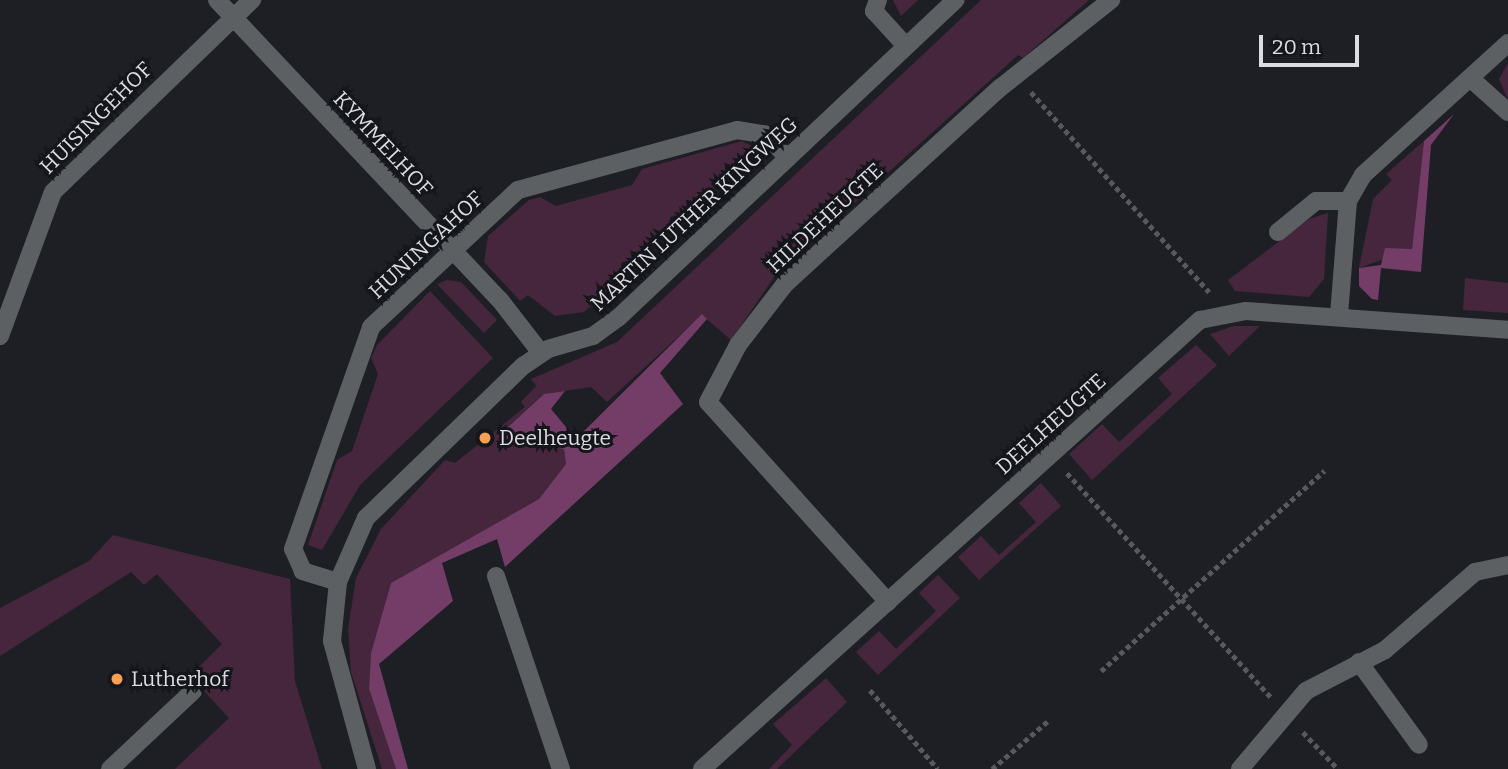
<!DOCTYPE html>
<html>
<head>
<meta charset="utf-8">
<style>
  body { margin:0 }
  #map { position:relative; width:1508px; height:769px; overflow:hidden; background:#1e1f25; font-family:Bitter,serif }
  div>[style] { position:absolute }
  .green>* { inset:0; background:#45263d }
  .forest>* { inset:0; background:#743d67 }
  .path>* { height:4.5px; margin-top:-2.25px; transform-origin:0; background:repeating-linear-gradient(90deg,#58595f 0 5px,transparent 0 8.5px) }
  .minor>* { height:18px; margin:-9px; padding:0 9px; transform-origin:9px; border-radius:9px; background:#5d6063 }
  .dots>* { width:19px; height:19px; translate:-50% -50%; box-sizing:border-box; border:4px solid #15151c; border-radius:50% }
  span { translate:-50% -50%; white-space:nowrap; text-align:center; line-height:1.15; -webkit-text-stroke:6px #15151c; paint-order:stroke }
  .street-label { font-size:21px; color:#dcdce1 }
  .poi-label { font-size:21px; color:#dcdce1 }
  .left { translate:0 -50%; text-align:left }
  .scale { position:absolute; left:1259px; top:35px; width:100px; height:32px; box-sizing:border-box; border:4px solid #dcdce1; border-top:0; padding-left:9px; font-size:21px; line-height:24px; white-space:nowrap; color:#dcdce1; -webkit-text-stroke:5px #15151c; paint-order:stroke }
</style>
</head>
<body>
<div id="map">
  <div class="green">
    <div style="clip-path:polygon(893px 0,918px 0,901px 16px)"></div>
    <div style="clip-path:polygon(981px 0,1089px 0,1023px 58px,1018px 55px,777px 273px,731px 340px,702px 315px,607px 402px,591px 387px,544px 394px,498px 436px,564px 449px,566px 464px,539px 499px,391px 583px,371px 653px,369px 689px,396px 769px,382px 769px,351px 672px,348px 629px,356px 578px,381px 529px,445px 460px,455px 463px,525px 407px,521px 402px,536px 386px,531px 379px,617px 342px)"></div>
    <div style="clip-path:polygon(1508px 63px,1508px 100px,1499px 79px)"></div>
    <div style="clip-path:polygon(742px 141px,758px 150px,584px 312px,555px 316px,528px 295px,520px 301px,484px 262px,488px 236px,529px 200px,540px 197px,556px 206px,632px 185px,642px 169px)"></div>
    <div style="clip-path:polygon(1424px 141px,1412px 249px,1359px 268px,1373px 199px,1392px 180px,1386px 174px)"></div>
    <div style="clip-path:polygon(1328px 213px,1324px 279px,1309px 297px,1235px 291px,1228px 280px,1309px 219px)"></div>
    <div style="clip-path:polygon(1465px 278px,1508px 283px,1508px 313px,1463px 310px)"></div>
    <div style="clip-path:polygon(447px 280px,461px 282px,497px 320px,484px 333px,437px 284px)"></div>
    <div style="clip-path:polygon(430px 291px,493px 358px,360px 485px,322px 550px,308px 545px,337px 460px,352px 451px,378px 374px,371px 358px,377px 345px)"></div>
    <div style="clip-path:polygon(1234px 326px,1260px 326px,1229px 356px,1210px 334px)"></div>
    <div style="clip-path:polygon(1196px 345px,1217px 365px,1092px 480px,1069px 454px,1102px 424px,1119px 442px,1172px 394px,1158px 378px)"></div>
    <div style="clip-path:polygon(1041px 483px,1061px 506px,979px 580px,958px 557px,981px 536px,999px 555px,1036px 522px,1019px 503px)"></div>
    <div style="clip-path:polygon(113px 535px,290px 579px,295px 681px,322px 769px,175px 769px,229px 718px,190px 676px,222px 644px,157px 574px,144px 585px,131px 572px,0 656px,0 608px,89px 561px)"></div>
    <div style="clip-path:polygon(938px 575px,960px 598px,878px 675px,856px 652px,879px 631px,896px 649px,936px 611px,919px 593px)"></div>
    <div style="clip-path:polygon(826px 678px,847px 702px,777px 769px,769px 769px,792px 745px,773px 724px)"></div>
  </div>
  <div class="forest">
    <div style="clip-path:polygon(1454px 114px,1431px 145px,1421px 272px,1381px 268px,1378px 300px,1372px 299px,1359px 286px,1359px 268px,1381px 265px,1385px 248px,1412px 249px,1424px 141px)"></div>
    <div style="clip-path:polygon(702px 314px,707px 319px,660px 373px,683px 404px,505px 567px,497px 539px,442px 563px,453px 601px,379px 664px,408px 769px,396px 769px,369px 689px,371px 653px,391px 583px,539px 499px,566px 464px,564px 449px,497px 437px,544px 394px,565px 391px,551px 409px,576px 439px)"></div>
  </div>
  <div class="path">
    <div style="left:1031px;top:92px;width:268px;rotate:48.3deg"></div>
    <div style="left:1067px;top:473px;width:303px;rotate:47.7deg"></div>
    <div style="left:1101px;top:671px;width:300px;rotate:-41.9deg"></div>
    <div style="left:870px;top:690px;width:104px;rotate:49.3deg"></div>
    <div style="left:1303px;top:732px;width:51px;rotate:46.6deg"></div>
    <div style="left:992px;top:769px;width:75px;rotate:-40.7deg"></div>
  </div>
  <div class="minor">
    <div style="left:217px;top:0;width:412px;rotate:46.7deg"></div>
    <div style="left:500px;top:300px;width:67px;rotate:52.3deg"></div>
    <div style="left:878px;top:0;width:12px;rotate:110deg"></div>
    <div style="left:874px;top:11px;width:47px;rotate:47.6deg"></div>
    <div style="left:1470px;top:78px;width:51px;rotate:41.8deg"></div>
    <div style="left:1278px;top:232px;width:49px;rotate:-39.2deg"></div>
    <div style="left:1316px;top:201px;width:32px"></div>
    <div style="left:1339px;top:315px;width:114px;rotate:-85.5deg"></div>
    <div style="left:1348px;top:201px;width:30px;rotate:-60deg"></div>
    <div style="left:1363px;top:175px;width:196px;rotate:-42.3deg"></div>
    <div style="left:0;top:336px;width:153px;rotate:-69.8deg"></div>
    <div style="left:53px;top:192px;width:277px;rotate:-44deg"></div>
    <div style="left:496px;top:576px;width:204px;rotate:71.4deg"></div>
    <div style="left:338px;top:582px;width:37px;rotate:-163deg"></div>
    <div style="left:303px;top:571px;width:24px;rotate:-114deg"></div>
    <div style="left:293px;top:549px;width:235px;rotate:-70.6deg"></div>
    <div style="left:371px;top:327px;width:201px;rotate:-43deg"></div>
    <div style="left:518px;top:190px;width:227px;rotate:-15.3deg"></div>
    <div style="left:737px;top:130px;width:30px;rotate:9deg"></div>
    <div style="left:767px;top:135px;width:31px;rotate:48deg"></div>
    <div style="left:888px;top:602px;width:269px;rotate:-132deg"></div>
    <div style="left:708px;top:402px;width:64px;rotate:-62.2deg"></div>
    <div style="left:738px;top:345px;width:77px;rotate:-52.4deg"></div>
    <div style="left:785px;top:284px;width:291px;rotate:-42.4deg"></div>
    <div style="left:1000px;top:88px;width:142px;rotate:-38.4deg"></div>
    <div style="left:1359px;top:662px;width:102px;rotate:54.1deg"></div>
    <div style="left:110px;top:769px;width:114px;rotate:-43.2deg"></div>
    <div style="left:367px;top:769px;width:133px;rotate:-105.3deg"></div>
    <div style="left:332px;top:641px;width:59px;rotate:-84.2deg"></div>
    <div style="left:338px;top:582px;width:70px;rotate:-66.4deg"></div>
    <div style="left:366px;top:518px;width:219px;rotate:-44.1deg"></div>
    <div style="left:523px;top:366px;width:30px;rotate:-34deg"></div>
    <div style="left:548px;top:349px;width:47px;rotate:-16.1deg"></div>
    <div style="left:593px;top:336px;width:31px;rotate:-36deg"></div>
    <div style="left:618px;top:318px;width:464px;rotate:-43.3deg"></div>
    <div style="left:702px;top:769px;width:671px;rotate:-42.04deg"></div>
    <div style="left:1200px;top:320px;width:47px;rotate:-11.1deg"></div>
    <div style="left:1246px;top:311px;width:263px;rotate:4.1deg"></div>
    <div style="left:1240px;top:769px;width:102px;rotate:-49.8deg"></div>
    <div style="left:1306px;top:691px;width:89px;rotate:-27.4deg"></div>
    <div style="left:1385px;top:650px;width:119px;rotate:-40.9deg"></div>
    <div style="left:1475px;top:572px;width:34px;rotate:-12deg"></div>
  </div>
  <div class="dots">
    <div style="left:485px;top:438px;background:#fc9e52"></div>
    <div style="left:117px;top:679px;background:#fc9e52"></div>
  </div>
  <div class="street-label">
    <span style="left:96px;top:118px;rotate:-45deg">HUISINGEHOF</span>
    <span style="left:383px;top:144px;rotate:47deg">KYMMELHOF</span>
    <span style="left:694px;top:214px;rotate:-43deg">MARTIN LUTHER KINGWEG</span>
    <span style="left:825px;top:218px;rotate:-43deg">HILDEHEUGTE</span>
    <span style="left:426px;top:245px;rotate:-43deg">HUNINGAHOF</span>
    <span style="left:1051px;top:424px;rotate:-42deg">DEELHEUGTE</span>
  </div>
  <div class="poi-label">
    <span class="left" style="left:499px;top:438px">Deelheugte</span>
    <span class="left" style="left:131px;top:679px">Lutherhof</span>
  </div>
  <div class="scale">20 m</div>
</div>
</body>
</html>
